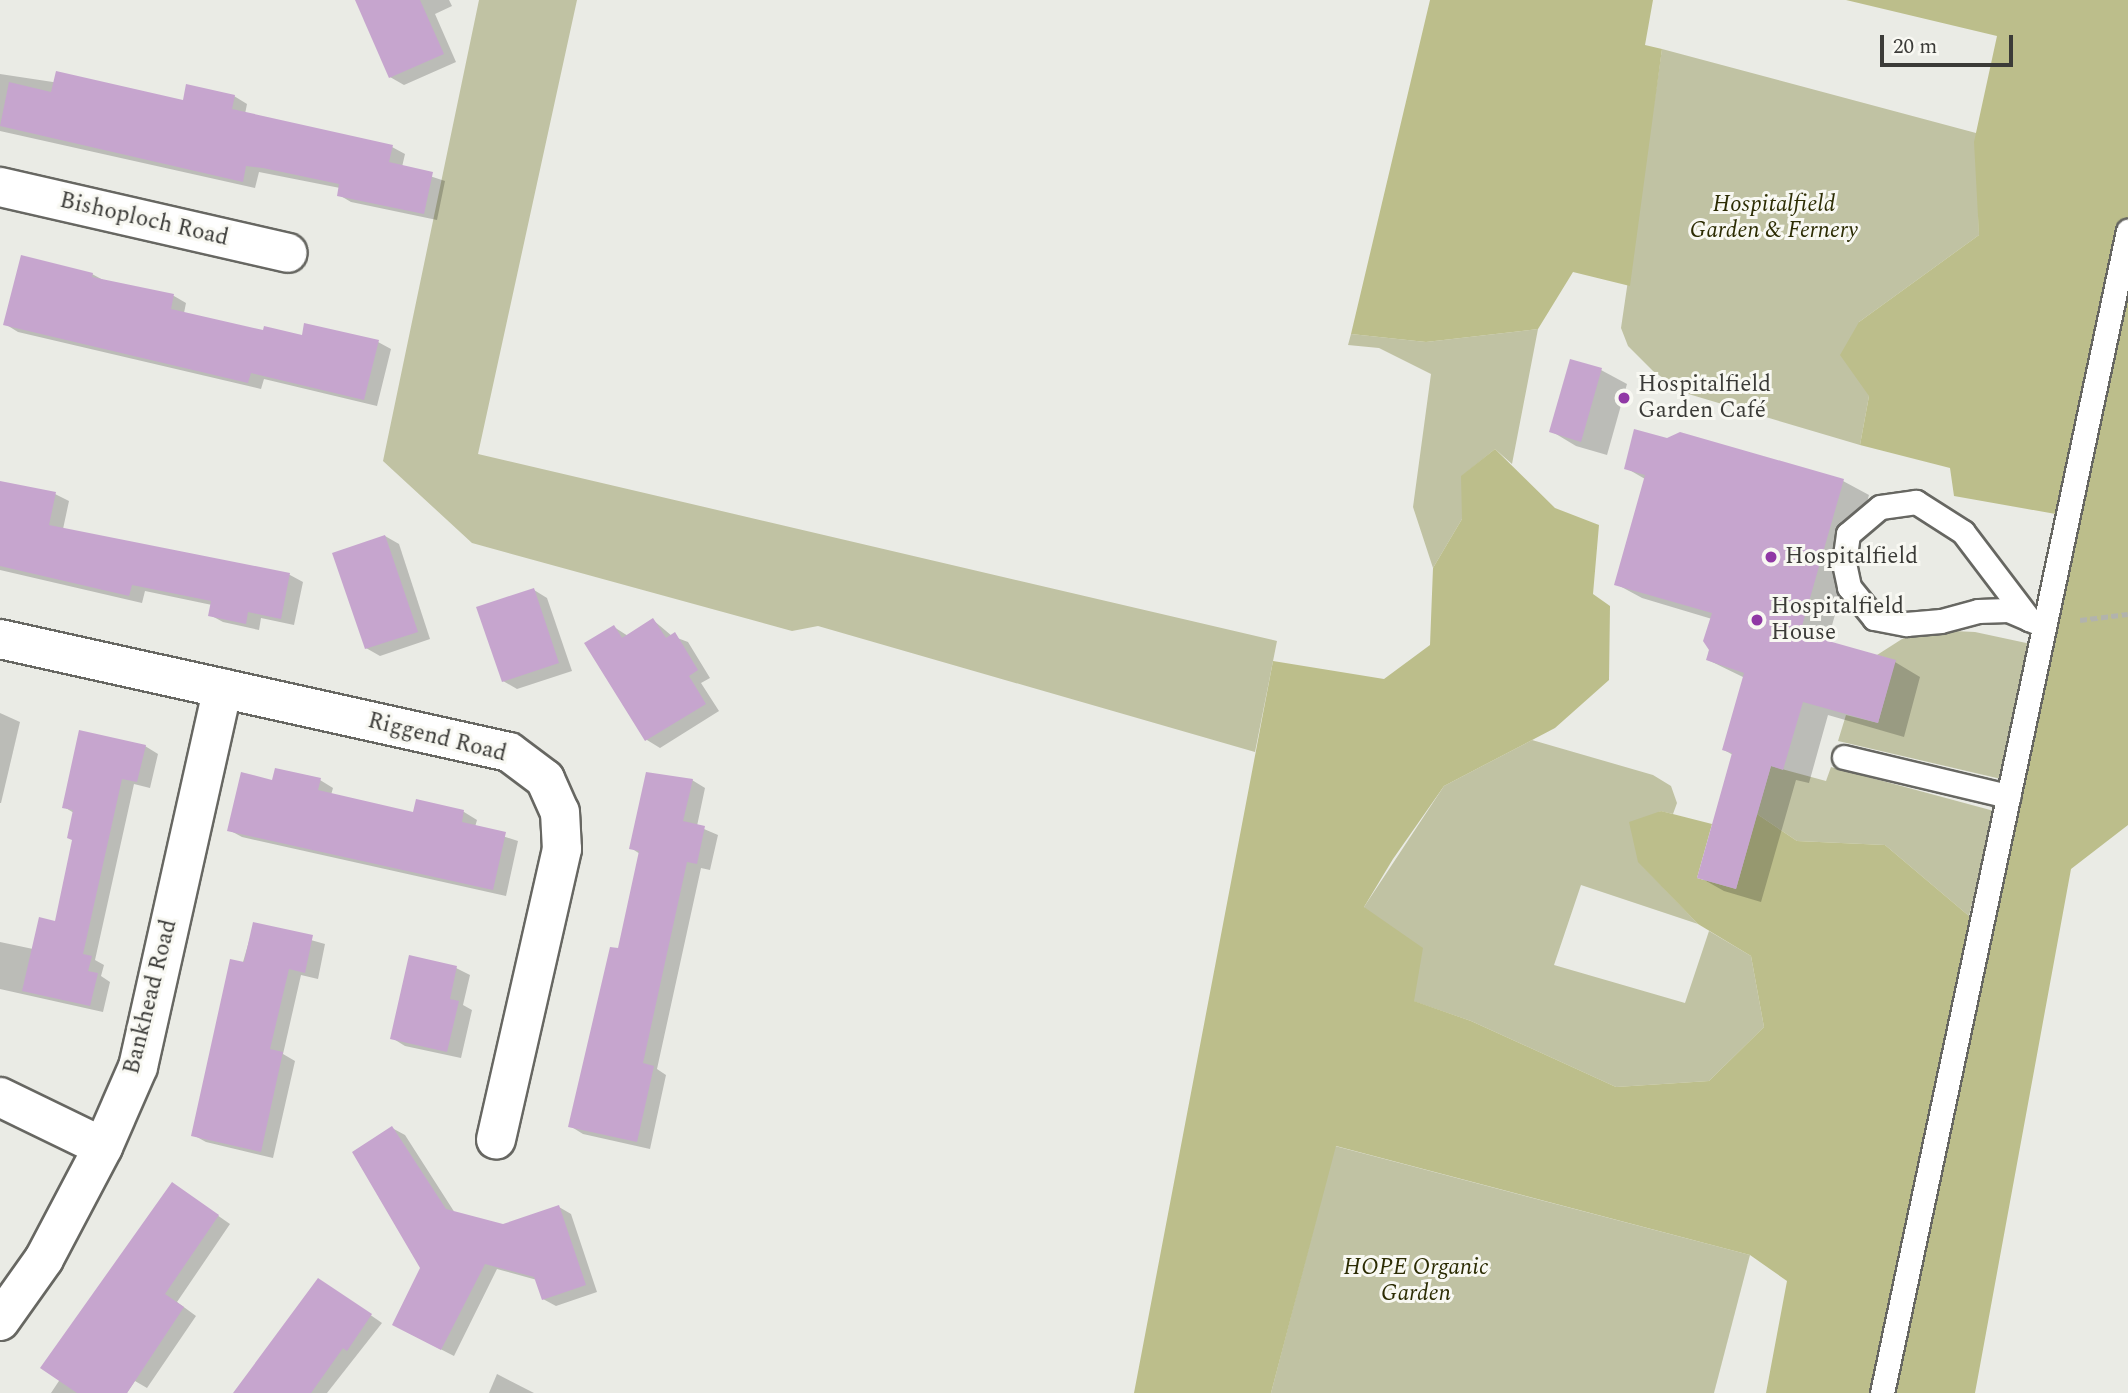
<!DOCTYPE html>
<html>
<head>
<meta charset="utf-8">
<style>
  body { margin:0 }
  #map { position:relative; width:2128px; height:1393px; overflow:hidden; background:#eaebe5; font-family:Spectral,serif }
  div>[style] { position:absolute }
  .green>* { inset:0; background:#c0c2a3 }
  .forest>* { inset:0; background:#bcbe8b }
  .shadow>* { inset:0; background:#0003 }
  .building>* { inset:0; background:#c6a5ce }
  .path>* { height:4.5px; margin-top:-2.25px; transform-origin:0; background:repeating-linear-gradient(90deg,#b2b3ad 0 7px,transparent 0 10.5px) }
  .roads { filter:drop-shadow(2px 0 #676762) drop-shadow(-2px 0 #676762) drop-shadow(0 2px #676762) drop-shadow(0 -2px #676762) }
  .lane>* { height:23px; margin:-11.5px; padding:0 11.5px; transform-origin:11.5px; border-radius:11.5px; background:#fff }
  .street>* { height:38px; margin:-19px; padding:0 19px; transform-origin:19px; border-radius:19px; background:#fff }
  .dots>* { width:19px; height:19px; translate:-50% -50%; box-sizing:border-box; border:4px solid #f8f8f2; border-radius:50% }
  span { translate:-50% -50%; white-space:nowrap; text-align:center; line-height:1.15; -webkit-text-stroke:6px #f8f8f2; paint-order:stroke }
  .park-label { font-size:23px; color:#2c2c03; font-style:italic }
  .street-label { font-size:23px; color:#3b3b38 }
  .poi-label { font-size:23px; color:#3b3b38 }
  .left { translate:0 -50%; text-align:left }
  .scale { position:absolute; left:1880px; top:35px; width:133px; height:32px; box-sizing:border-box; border:4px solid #3b3b38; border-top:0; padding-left:9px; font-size:21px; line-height:24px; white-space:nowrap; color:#3b3b38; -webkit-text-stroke:5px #f8f8f2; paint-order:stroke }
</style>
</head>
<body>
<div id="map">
  <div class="green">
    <div style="clip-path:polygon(479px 0,577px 0,478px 454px,1277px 641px,1255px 752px,818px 626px,792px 631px,472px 543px,383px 461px)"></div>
    <div style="clip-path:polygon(1662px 49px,1976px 133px,1979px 235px,1859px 322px,1869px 396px,1860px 445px,1685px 393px,1653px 371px,1628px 346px,1621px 328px)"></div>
    <div style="clip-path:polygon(1538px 329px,1512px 464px,1495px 449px,1462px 476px,1462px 519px,1433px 568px,1413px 507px,1431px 374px,1379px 348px,1348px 345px,1351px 334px,1426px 342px)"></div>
    <div style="clip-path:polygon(1933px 630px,1975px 632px,2031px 644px,2001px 779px,1838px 741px,1846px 715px,1878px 723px,1895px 661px,1877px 655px,1902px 639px)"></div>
    <div style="clip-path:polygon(1532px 740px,1653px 775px,1671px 786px,1677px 803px,1673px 814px,1660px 811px,1638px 861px,1698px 924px,1581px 885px,1554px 965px,1685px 1003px,1709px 931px,1751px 956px,1764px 1027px,1709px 1081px,1616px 1087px,1471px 1021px,1413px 1001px,1364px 907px,1444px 786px)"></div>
    <div style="clip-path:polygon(1771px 766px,1826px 781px,1831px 767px,1994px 811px,1969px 916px,1885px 845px,1797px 841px,1757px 814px)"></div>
    <div style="clip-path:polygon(1335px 1146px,1750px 1255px,1714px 1393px,1271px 1393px)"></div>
  </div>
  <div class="forest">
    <div style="clip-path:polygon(1430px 0,1653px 0,1645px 45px,1662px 49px,1630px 286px,1573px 272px,1538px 329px,1426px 342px,1351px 334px)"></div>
    <div style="clip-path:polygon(1846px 0,2128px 0,2128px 825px,2071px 869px,1975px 1393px,1766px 1393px,1787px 1281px,1750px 1255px,1336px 1146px,1271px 1393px,1134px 1393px,1273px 661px,1384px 679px,1430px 645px,1433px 568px,1462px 519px,1461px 476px,1495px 449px,1555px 508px,1599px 525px,1593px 594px,1610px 606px,1609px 680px,1555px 728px,1444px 786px,1393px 859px,1364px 907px,1423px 948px,1414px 1001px,1471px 1021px,1616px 1087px,1709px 1081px,1764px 1027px,1751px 956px,1698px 924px,1638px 862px,1629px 822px,1661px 811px,1712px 824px,1697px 878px,1736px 889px,1757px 814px,1797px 841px,1885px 845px,1969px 916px,1992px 921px,2078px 518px,1954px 496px,1950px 468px,1860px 445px,1869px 396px,1840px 355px,1859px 322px,1979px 235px,1974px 142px,1997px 36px)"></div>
  </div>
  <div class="shadow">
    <div style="clip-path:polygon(357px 0,449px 0,452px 6px,435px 14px,456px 62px,404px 85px,390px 77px)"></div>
    <div style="clip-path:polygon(0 74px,185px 102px,234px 96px,247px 104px,245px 114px,392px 147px,405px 154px,402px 167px,445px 181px,437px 220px,351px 202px,339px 195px,340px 188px,259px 172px,255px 188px,0 131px)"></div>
    <div style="clip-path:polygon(92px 274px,105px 281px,174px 296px,186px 303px,184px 313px,264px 332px,378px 342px,391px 349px,377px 406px,264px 379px,261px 389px,18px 332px,5px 324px)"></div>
    <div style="clip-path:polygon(1601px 370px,1627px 384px,1607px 455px,1576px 446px,1551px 431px)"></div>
    <div style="clip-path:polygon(1626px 468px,1843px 481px,1869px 495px,1827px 643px,1895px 662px,1920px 677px,1904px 737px,1828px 715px,1809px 783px,1796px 780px,1761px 902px,1724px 891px,1699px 877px,1733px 755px,1724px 750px,1745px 678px,1708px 660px,1712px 619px,1642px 598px,1616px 584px,1645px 479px)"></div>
    <div style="clip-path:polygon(0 482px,55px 494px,69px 501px,63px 529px,290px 575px,303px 582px,294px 625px,261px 618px,259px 630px,223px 622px,210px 615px,212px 605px,145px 591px,142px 603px,0 570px)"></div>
    <div style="clip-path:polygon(385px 536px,399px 544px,430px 639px,380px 656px,366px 648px)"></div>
    <div style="clip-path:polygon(534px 590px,547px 598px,572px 671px,517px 689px,503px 681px)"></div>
    <div style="clip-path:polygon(653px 620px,672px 636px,688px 642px,710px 678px,701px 683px,719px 711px,660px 748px,647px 740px,586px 644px,614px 627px,628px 636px)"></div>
    <div style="clip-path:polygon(0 713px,20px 722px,1px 803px,0 803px)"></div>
    <div style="clip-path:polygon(145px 746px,158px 754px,150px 788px,134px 784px,95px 960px,104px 965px,101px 976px,110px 982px,103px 1012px,0 989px,0 942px,33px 949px,57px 923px,74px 841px,74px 813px,64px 807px)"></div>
    <div style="clip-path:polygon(320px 780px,333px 788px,331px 795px,414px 814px,417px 801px,464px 812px,477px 820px,475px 827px,518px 841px,506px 896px,242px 837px,229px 830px,274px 782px)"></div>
    <div style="clip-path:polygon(692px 780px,705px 788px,697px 826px,718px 835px,710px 870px,701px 868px,657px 1069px,666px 1075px,650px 1149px,583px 1134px,570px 1126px,620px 950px,640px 854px,631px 848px)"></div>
    <div style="clip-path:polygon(254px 924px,325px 944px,318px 979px,301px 975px,283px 1054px,295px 1061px,273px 1158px,206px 1142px,193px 1135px)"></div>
    <div style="clip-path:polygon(456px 968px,470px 975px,463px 1005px,472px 1010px,461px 1058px,405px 1046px,392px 1038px)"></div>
    <div style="clip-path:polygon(392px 1128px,405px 1135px,455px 1213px,503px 1226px,559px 1207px,571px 1214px,597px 1292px,556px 1306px,543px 1299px,537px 1280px,497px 1269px,454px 1356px,407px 1332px,422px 1268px)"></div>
    <div style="clip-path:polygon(184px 1192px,230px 1224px,177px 1302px,196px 1316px,147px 1388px,135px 1381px,127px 1393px,51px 1393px)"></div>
    <div style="clip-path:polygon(330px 1287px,382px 1323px,327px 1393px,237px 1393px)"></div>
    <div style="clip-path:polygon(497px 1374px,534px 1393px,489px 1393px)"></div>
  </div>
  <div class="building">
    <div style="clip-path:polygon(355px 0,420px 0,444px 54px,389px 78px)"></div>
    <div style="clip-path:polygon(56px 71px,183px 100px,186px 84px,235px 95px,232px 109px,393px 145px,389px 162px,433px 172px,424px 214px,337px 196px,339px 184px,263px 168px,246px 166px,243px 182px,0 126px,9px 82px,51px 92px)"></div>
    <div style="clip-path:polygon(21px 255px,93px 273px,92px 277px,174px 294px,171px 309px,263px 330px,264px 326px,302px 335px,304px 323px,379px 340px,364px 400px,251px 373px,248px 383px,3px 325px)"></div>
    <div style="clip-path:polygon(1570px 359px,1602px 368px,1581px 442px,1549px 432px)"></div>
    <div style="clip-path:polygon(1634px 429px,1667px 438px,1680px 432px,1844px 479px,1800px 633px,1896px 660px,1878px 723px,1803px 702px,1783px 770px,1771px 766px,1736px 889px,1697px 878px,1732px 753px,1722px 750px,1744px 673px,1706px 660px,1709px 650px,1703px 641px,1712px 613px,1614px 585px,1645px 475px,1624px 469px)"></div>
    <div style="clip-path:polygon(0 481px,56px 492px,49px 525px,290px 573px,281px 619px,248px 612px,246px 624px,208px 616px,211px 601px,132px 585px,129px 596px,0 566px)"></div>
    <div style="clip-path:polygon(385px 535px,418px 632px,365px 649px,332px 553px)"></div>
    <div style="clip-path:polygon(534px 588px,559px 663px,502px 682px,476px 607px)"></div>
    <div style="clip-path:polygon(653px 618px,666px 638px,675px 632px,698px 670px,689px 676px,706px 704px,645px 741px,584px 643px,614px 625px,622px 638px)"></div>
    <div style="clip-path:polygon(79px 730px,146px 745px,137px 782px,122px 779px,83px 954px,92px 956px,88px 971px,98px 973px,90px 1006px,22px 991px,39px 917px,55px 921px,72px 840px,67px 838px,73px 810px,62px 808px)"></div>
    <div style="clip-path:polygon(275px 768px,321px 778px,318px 790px,413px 812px,416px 799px,464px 810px,462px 822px,506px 832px,493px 890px,227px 831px,241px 772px,272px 780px)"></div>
    <div style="clip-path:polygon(646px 772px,693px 779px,683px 821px,705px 826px,697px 864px,687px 862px,643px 1063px,654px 1066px,637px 1142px,568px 1127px,610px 947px,618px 948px,639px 851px,629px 849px)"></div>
    <div style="clip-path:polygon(253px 922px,313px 935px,305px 973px,289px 969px,270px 1049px,283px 1052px,261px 1152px,191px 1136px,230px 959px,244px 962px)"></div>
    <div style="clip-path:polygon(409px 955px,457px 966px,450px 999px,459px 1001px,447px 1052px,390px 1039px)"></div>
    <div style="clip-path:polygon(392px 1126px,446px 1209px,503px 1224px,559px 1205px,586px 1285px,542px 1300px,534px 1277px,485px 1264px,441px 1350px,392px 1325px,420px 1268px,352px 1152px)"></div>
    <div style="clip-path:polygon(172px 1182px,219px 1215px,165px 1294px,184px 1307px,127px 1393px,77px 1393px,40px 1368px)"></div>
    <div style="clip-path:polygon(318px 1278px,372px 1314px,347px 1351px,343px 1348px,311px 1393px,233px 1393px)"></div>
  </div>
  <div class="path">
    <div style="left:2080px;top:620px;width:48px;rotate:-7.1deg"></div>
  </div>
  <div class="roads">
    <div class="lane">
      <div style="left:2029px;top:619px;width:109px;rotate:-127.2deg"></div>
      <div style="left:1963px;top:532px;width:56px;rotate:-147.4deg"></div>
      <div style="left:1916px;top:502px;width:36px;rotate:172deg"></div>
      <div style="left:1880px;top:507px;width:42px;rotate:139.8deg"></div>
      <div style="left:1848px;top:534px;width:29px;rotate:98deg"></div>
      <div style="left:1844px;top:563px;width:25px;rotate:78deg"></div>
      <div style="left:1849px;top:587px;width:40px;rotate:51deg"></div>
      <div style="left:1874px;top:618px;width:33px;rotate:11deg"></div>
      <div style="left:1906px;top:624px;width:35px;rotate:-5deg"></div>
      <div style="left:1941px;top:621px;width:38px;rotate:-15deg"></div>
      <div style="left:1978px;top:611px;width:30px;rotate:-2deg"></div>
      <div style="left:2008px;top:610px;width:23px;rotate:23deg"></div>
      <div style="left:2029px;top:619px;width:16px;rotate:22deg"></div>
      <div style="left:1844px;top:757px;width:169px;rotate:13.4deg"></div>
      <div style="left:1882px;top:1393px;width:1188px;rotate:-78.05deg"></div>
    </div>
    <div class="street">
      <div style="left:0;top:187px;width:295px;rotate:12.9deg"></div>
      <div style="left:0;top:639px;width:521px;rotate:12.52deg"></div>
      <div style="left:509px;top:752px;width:45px;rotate:36.9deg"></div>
      <div style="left:545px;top:779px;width:36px;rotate:66deg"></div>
      <div style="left:560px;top:812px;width:37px;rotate:87deg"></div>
      <div style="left:562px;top:849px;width:298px;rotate:102.8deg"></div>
      <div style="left:0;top:1097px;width:114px;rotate:25.9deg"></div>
      <div style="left:0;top:1321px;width:76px;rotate:-54.6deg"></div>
      <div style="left:44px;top:1259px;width:127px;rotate:-62.2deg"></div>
      <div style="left:103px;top:1147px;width:87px;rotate:-66.4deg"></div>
      <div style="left:138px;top:1067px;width:388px;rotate:-77.4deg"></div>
    </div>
  </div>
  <div class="dots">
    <div style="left:1624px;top:398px;background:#9038a5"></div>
    <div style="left:1771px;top:557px;background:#9038a5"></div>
    <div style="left:1757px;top:620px;background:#9038a5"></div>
  </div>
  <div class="park-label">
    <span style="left:1774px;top:218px">Hospitalfield<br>Garden &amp; Fernery</span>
    <span style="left:1416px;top:1281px">HOPE Organic<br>Garden</span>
  </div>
  <div class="street-label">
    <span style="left:144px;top:220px;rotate:13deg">Bishoploch Road</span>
    <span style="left:437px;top:738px;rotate:14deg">Riggend Road</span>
    <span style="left:151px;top:997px;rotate:-76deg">Bankhead Road</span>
  </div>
  <div class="poi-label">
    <span class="left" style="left:1638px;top:398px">Hospitalfield<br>Garden Café</span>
    <span class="left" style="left:1785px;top:557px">Hospitalfield</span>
    <span class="left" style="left:1771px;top:620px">Hospitalfield<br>House</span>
  </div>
  <div class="scale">20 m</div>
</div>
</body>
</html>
